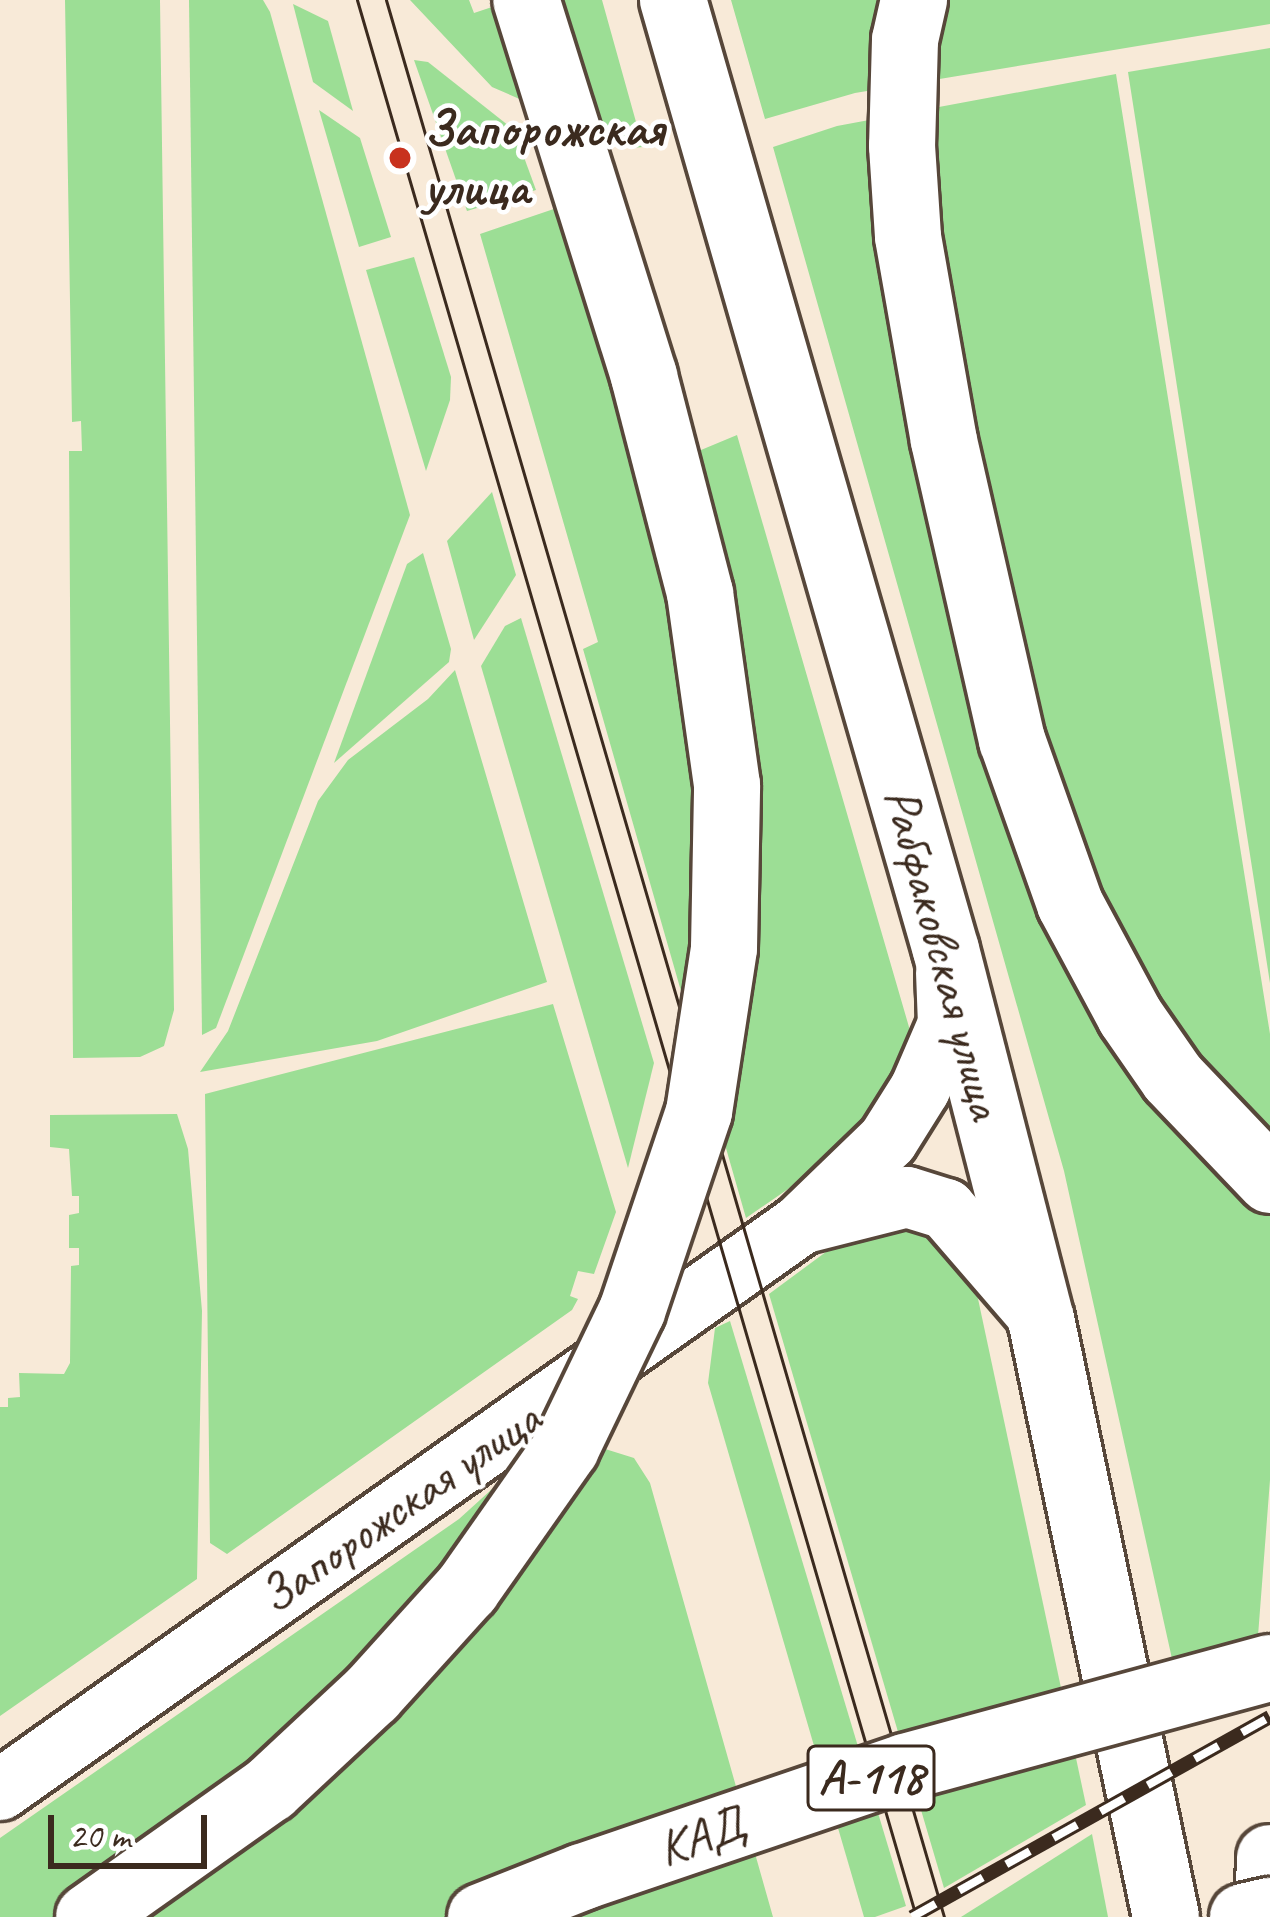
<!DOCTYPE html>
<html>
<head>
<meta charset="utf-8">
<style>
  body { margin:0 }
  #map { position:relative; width:1270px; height:1917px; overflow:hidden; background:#f8ead8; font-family:Caveat,sans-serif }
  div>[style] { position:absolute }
  .green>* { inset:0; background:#9cde95 }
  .roads { filter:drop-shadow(3px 0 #57473a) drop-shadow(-3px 0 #57473a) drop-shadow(0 3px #57473a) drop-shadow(0 -3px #57473a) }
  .minor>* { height:60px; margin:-30px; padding:0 30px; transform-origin:30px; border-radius:30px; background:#fff }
  .major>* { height:66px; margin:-33px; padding:0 33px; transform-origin:33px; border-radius:33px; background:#fff }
  .tram>* { height:3px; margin:-1.5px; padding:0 1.5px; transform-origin:1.5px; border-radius:1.5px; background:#3b2a1e }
  .rail>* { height:14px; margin-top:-7px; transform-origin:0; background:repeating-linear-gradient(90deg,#fff 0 27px,#3b2a1e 0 54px); box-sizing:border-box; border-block:3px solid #3b2a1e }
  .bridges { filter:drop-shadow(3px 0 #57473a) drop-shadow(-3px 0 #57473a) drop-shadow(0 3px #57473a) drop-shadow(0 -3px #57473a) }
  .major-bridge>* { height:66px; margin:-33px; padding:0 33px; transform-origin:33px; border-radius:33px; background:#fff }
  .highway-bridge>* { height:66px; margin:-33px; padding:0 33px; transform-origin:33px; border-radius:33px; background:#fff }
  .dots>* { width:33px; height:33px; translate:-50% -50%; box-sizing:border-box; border:6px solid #fff; border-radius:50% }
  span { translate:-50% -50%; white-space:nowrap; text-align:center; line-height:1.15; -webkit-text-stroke:9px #fff; paint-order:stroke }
  .shield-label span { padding:3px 9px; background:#fff; border:3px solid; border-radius:9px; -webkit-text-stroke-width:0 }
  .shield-label { font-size:48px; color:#3b2a1e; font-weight:700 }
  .poi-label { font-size:51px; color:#3b2a1e; font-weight:700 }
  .left { translate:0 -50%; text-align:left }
  .street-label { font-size:51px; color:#3b2a1e }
  .scale { position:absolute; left:48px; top:1815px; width:159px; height:54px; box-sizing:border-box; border:6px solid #3b2a1e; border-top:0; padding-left:15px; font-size:36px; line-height:42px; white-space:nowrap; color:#3b2a1e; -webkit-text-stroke:9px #fff; paint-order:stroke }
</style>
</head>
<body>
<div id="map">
  <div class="green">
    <div style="clip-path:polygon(65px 0,160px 0,174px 1010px,164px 1046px,140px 1057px,73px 1058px,69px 451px,82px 451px,81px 421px,72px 422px)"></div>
    <div style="clip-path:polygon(189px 0,263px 0,270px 12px,410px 515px,216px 1028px,202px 1035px)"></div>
    <div style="clip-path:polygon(410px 0,469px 0,474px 13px,513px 0,602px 0,643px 147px,632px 148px,492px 87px)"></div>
    <div style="clip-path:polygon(731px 0,1270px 0,1270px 24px,855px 93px,765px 119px)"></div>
    <div style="clip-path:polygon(293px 4px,328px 21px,353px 111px,313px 82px)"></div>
    <div style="clip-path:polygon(1270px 48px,1270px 983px,1128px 72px)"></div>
    <div style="clip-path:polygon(414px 60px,428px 62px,514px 130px,536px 190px,467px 211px)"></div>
    <div style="clip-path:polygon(1116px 74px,1270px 1034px,1270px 1480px,1254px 1688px,1184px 1713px,1064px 1171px,773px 147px,837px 126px)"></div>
    <div style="clip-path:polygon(319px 110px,360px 138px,391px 237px,359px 247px)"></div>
    <div style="clip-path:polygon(601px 193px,689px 455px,737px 435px,909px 1027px,910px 1046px,859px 1140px,746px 1218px,583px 649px,598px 642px,480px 234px)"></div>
    <div style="clip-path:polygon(414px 257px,451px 377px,450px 400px,426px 471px,366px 270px)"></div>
    <div style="clip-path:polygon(492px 492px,516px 575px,474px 640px,447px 541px)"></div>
    <div style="clip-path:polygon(423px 553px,451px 649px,449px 662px,334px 763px,407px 564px)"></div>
    <div style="clip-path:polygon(521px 618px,654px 1063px,628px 1168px,481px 666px,505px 626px)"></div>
    <div style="clip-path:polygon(455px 670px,547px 982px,377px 1041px,200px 1072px,228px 1031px,318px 801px,348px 760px,428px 699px)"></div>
    <div style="clip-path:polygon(553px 1004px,616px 1212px,594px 1274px,578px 1271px,570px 1296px,578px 1299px,572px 1310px,227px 1554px,210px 1543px,205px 1094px)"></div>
    <div style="clip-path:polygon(177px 1114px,188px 1149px,202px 1311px,197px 1579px,0 1716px,0 1407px,8px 1407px,8px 1398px,20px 1397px,19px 1373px,64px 1374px,70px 1363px,71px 1266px,79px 1265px,79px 1248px,69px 1248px,69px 1215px,79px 1213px,79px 1196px,72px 1196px,69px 1149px,50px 1147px,50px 1115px)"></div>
    <div style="clip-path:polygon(920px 1221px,974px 1280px,1086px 1805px,944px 1888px,769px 1294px,857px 1229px)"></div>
    <div style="clip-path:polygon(730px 1321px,906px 1906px,875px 1917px,864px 1917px,708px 1383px,715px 1328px)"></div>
    <div style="clip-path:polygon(554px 1433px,634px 1458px,650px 1483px,773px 1917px,0 1917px,0 1838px,459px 1519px)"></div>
    <div style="clip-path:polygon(1092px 1834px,1108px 1917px,961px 1917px)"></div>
  </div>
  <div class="roads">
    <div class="minor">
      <div style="left:805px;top:1223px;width:105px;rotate:-14.3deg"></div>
      <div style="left:907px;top:1197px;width:41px;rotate:17.1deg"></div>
      <div style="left:946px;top:1209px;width:145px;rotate:49.2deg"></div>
      <div style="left:0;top:1790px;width:979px;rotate:-35.23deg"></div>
      <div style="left:800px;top:1225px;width:122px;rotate:-44deg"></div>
      <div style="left:888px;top:1140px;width:60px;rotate:-57.9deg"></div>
      <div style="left:920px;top:1089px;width:71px;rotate:-66.7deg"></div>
      <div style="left:948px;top:1024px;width:52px;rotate:-92.2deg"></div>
    </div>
    <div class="major">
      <div style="left:673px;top:0;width:988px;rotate:73.97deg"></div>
      <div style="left:946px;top:950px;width:381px;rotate:75.6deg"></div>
      <div style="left:1041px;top:1319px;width:611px;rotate:78.19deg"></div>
      <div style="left:914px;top:0;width:41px;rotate:102.7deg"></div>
      <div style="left:905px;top:40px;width:106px;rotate:91.6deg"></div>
      <div style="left:902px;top:146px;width:91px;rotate:86.2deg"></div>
      <div style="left:908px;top:237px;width:207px;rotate:80deg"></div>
      <div style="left:944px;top:441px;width:307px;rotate:77.2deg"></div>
      <div style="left:1012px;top:740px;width:174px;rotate:70.5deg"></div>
      <div style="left:1070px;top:904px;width:127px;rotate:61.8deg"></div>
      <div style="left:1130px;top:1016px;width:75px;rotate:55.3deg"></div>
      <div style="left:1173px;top:1078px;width:141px;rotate:46.4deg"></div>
      <div style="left:1268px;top:1917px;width:59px;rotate:-88.1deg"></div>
    </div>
  </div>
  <div class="tram">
    <div style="left:357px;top:0;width:1997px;rotate:73.74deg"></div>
    <div style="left:386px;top:0;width:1997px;rotate:73.77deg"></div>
  </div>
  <div class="rail">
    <div style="left:912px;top:1917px;width:410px;rotate:-29.2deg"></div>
  </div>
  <div class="bridges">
    <div class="major-bridge">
      <div style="left:89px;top:1917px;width:222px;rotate:-35.3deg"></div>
      <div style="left:270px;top:1789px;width:139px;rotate:-43deg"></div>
      <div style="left:372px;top:1694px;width:142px;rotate:-47.9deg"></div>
      <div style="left:467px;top:1589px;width:172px;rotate:-54.9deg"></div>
      <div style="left:566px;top:1448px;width:152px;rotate:-64.3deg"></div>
      <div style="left:632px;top:1311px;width:210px;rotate:-71.4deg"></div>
      <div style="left:699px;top:1112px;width:166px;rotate:-81.3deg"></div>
      <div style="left:724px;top:948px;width:163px;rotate:-88.9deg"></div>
      <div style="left:727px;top:785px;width:194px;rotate:-98deg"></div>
      <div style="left:700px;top:593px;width:224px;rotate:-104.5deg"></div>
      <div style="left:644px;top:376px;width:394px;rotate:-107.4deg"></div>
    </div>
    <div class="highway-bridge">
      <div style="left:481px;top:1917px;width:109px;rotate:-21.6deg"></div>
      <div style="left:582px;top:1877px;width:341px;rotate:-18.8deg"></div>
      <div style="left:905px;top:1767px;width:378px;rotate:-15.2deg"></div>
      <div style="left:1243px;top:1917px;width:28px;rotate:-13deg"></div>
    </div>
  </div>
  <div class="dots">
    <div style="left:400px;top:158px;background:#c8321e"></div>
  </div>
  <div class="shield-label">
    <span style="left:871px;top:1778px">А-118</span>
  </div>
  <div class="poi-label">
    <span class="left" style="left:424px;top:158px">Запорожская<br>улица</span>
  </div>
  <div class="street-label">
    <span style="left:944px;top:953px;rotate:75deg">Рабфаковская улица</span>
    <span style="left:399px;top:1507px;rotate:-35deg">Запорожская улица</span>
    <span style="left:701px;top:1836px;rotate:-19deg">КАД</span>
  </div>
  <div class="scale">20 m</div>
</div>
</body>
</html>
